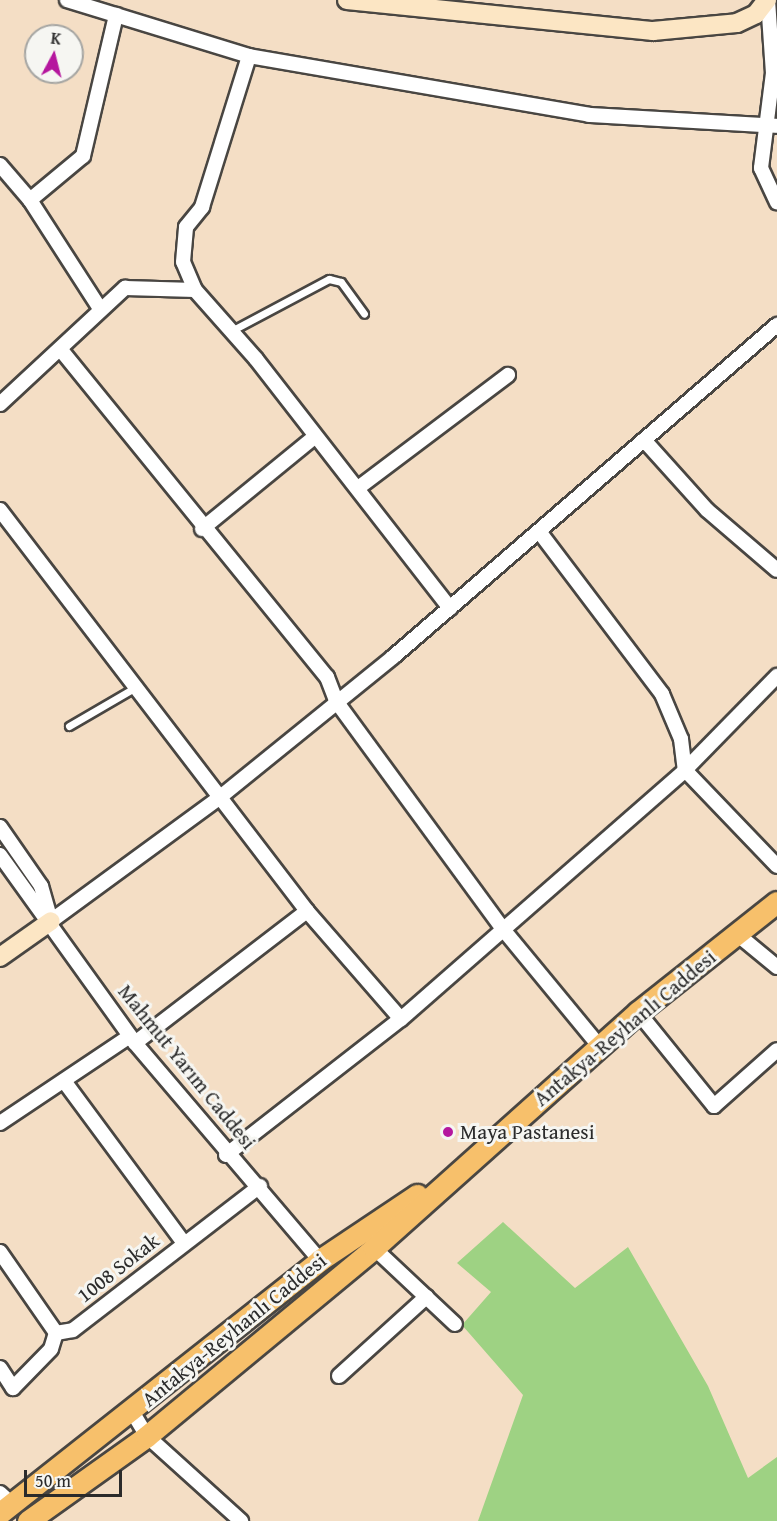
<!DOCTYPE html>
<html>
<head>
<meta charset="utf-8">
<style>
  body { margin:0 }
  #map { position:relative; width:777px; height:1521px; overflow:hidden; background:#f4dec5; font-family:"Gentium Book Plus",serif }
  div>[style] { position:absolute }
  .green>* { inset:0; background:#9ed283 }
  .roads { filter:drop-shadow(2px 0 #494642) drop-shadow(-2px 0 #494642) drop-shadow(0 2px #494642) drop-shadow(0 -2px #494642) }
  .lane>* { height:7px; margin:-3.5px; padding:0 3.5px; transform-origin:3.5px; border-radius:3.5px; background:#fff }
  .street>* { height:14px; margin:-7px; padding:0 7px; transform-origin:7px; border-radius:7px; background:#fff }
  .secondary>* { height:18px; margin:-9px; padding:0 9px; transform-origin:9px; border-radius:9px; background:#fce6c4 }
  .primary>* { height:21px; margin:-10.5px; padding:0 10.5px; transform-origin:10.5px; border-radius:10.5px; background:#f7c06b }
  .dots>* { width:16px; height:16px; translate:-50% -50%; box-sizing:border-box; border:3px solid #f6f6f2; border-radius:50% }
  span { translate:-50% -50%; white-space:nowrap; text-align:center; line-height:1.15; -webkit-text-stroke:6px #f6f6f2; paint-order:stroke }
  .street-label { font-size:21px; color:#2b2b2b }
  .poi-label { font-size:21px; color:#2b2b2b }
  .left { translate:0 -50%; text-align:left }
  .north { position:absolute; left:24px; top:24px; width:60px; height:60px; box-sizing:border-box; background:#f6f6f2; border:2px solid #a5a5a2; border-radius:50%; rotate:7deg; font-size:16px; font-weight:700; line-height:24px; text-align:center; color:#2b2b2b }
  .north::after { content:''; display:block; margin:auto; width:21px; height:27px; background:#b5179e; clip-path:polygon(50% 0,100% 100%,50% 72%,0 100%) }
  .scale { position:absolute; left:24px; top:1470px; width:98px; height:27px; box-sizing:border-box; border:3px solid #2b2b2b; border-top:0; padding-left:8px; font-size:18px; line-height:21px; white-space:nowrap; color:#2b2b2b; -webkit-text-stroke:4px #f6f6f2; paint-order:stroke }
</style>
</head>
<body>
<div id="map">
  <div class="green">
    <div style="clip-path:polygon(503px 1222px,575px 1288px,628px 1247px,708px 1386px,748px 1478px,777px 1457px,777px 1521px,478px 1521px,523px 1395px,462px 1325px,491px 1292px,457px 1263px)"></div>
  </div>
  <div class="roads">
    <div class="lane">
      <div style="left:231px;top:331px;width:111px;rotate:-28deg"></div>
      <div style="left:329px;top:279px;width:12px;rotate:14deg"></div>
      <div style="left:341px;top:282px;width:39px;rotate:54deg"></div>
      <div style="left:69px;top:726px;width:78px;rotate:-30.2deg"></div>
    </div>
    <div class="street">
      <div style="left:67px;top:0;width:190px;rotate:17.1deg"></div>
      <div style="left:249px;top:56px;width:345px;rotate:9.8deg"></div>
      <div style="left:589px;top:115px;width:188px;rotate:3.3deg"></div>
      <div style="left:768px;top:0;width:73px;rotate:86.1deg"></div>
      <div style="left:773px;top:73px;width:96px;rotate:97.2deg"></div>
      <div style="left:761px;top:168px;width:38px;rotate:65deg"></div>
      <div style="left:0;top:165px;width:46px;rotate:49.4deg"></div>
      <div style="left:30px;top:200px;width:127px;rotate:57.2deg"></div>
      <div style="left:30px;top:200px;width:69px;rotate:-39.7deg"></div>
      <div style="left:83px;top:156px;width:145px;rotate:-76.8deg"></div>
      <div style="left:195px;top:290px;width:30px;rotate:-113deg"></div>
      <div style="left:183px;top:262px;width:35px;rotate:-85deg"></div>
      <div style="left:186px;top:227px;width:26px;rotate:-51deg"></div>
      <div style="left:202px;top:207px;width:158px;rotate:-72.7deg"></div>
      <div style="left:61px;top:350px;width:422px;rotate:50.9deg"></div>
      <div style="left:327px;top:677px;width:26px;rotate:69deg"></div>
      <div style="left:336px;top:701px;width:281px;rotate:53.8deg"></div>
      <div style="left:502px;top:928px;width:154px;rotate:50.5deg"></div>
      <div style="left:0;top:404px;width:171px;rotate:-42.9deg"></div>
      <div style="left:125px;top:288px;width:70px;rotate:1.6deg"></div>
      <div style="left:195px;top:290px;width:92px;rotate:48.5deg"></div>
      <div style="left:256px;top:359px;width:316px;rotate:52.1deg"></div>
      <div style="left:644px;top:440px;width:94px;rotate:48deg"></div>
      <div style="left:707px;top:510px;width:92px;rotate:40.6deg"></div>
      <div style="left:358px;top:488px;width:188px;rotate:-37deg"></div>
      <div style="left:0;top:510px;width:505px;rotate:52.56deg"></div>
      <div style="left:307px;top:911px;width:217px;rotate:142.5deg"></div>
      <div style="left:202px;top:529px;width:144px;rotate:-39.3deg"></div>
      <div style="left:541px;top:534px;width:201px;rotate:52.9deg"></div>
      <div style="left:662px;top:694px;width:49px;rotate:67.1deg"></div>
      <div style="left:681px;top:739px;width:31px;rotate:83deg"></div>
      <div style="left:685px;top:770px;width:133px;rotate:46.2deg"></div>
      <div style="left:0;top:827px;width:72px;rotate:55.2deg"></div>
      <div style="left:41px;top:886px;width:29px;rotate:74deg"></div>
      <div style="left:0;top:855px;width:231px;rotate:54.3deg"></div>
      <div style="left:135px;top:1043px;width:285px;rotate:49.6deg"></div>
      <div style="left:307px;top:911px;width:143px;rotate:49deg"></div>
      <div style="left:51px;top:921px;width:208px;rotate:-36.2deg"></div>
      <div style="left:219px;top:798px;width:224px;rotate:-39deg"></div>
      <div style="left:393px;top:657px;width:508px;rotate:-40.85deg"></div>
      <div style="left:737px;top:934px;width:52px;rotate:39.5deg"></div>
      <div style="left:638px;top:1012px;width:121px;rotate:51deg"></div>
      <div style="left:714px;top:1106px;width:84px;rotate:-41.6deg"></div>
      <div style="left:64px;top:1081px;width:202px;rotate:53.5deg"></div>
      <div style="left:0;top:1123px;width:156px;rotate:-33.8deg"></div>
      <div style="left:226px;top:1155px;width:222px;rotate:-37.9deg"></div>
      <div style="left:401px;top:1019px;width:378px;rotate:-41.2deg"></div>
      <div style="left:685px;top:770px;width:132px;rotate:-45.6deg"></div>
      <div style="left:374px;top:1248px;width:111px;rotate:43.2deg"></div>
      <div style="left:0;top:1252px;width:98px;rotate:55.3deg"></div>
      <div style="left:0;top:1368px;width:24px;rotate:57deg"></div>
      <div style="left:13px;top:1388px;width:54px;rotate:-45.7deg"></div>
      <div style="left:51px;top:1349px;width:17px;rotate:-73deg"></div>
      <div style="left:56px;top:1333px;width:17px;rotate:-10deg"></div>
      <div style="left:73px;top:1330px;width:236px;rotate:-37.6deg"></div>
      <div style="left:339px;top:1376px;width:118px;rotate:-42.2deg"></div>
      <div style="left:133px;top:1413px;width:27px;rotate:59deg"></div>
      <div style="left:147px;top:1436px;width:127px;rotate:42.1deg"></div>
      <div style="left:0;top:1493px;width:16px;rotate:43deg"></div>
    </div>
    <div class="secondary">
      <div style="left:347px;top:0;width:308px;rotate:5.8deg"></div>
      <div style="left:653px;top:31px;width:84px;rotate:-5.4deg"></div>
      <div style="left:737px;top:23px;width:21px;rotate:-25deg"></div>
      <div style="left:756px;top:14px;width:18px;rotate:-52deg"></div>
      <div style="left:0;top:957px;width:62px;rotate:-35.2deg"></div>
    </div>
    <div class="primary">
      <div style="left:0;top:1513px;width:408px;rotate:-38.3deg"></div>
      <div style="left:320px;top:1260px;width:117px;rotate:-33.8deg"></div>
      <div style="left:28px;top:1521px;width:146px;rotate:-35.5deg"></div>
      <div style="left:147px;top:1436px;width:295px;rotate:-39.6deg"></div>
      <div style="left:374px;top:1248px;width:354px;rotate:-41.8deg"></div>
      <div style="left:638px;top:1012px;width:177px;rotate:-38.4deg"></div>
    </div>
  </div>
  <div class="dots">
    <div style="left:448px;top:1132px;background:#b5179e"></div>
  </div>
  <div class="street-label">
    <span style="left:625px;top:1028px;rotate:-40deg">Antakya-Reyhanlı Caddesi</span>
    <span style="left:187px;top:1067px;rotate:51deg">Mahmut Yarım Caddesi</span>
    <span style="left:118px;top:1268px;rotate:-38deg">1008 Sokak</span>
    <span style="left:234px;top:1330px;rotate:-39deg">Antakya-Reyhanlı Caddesi</span>
  </div>
  <div class="poi-label">
    <span class="left" style="left:460px;top:1132px">Maya Pastanesi</span>
  </div>
  <div class="north">K</div>
  <div class="scale">50 m</div>
</div>
</body>
</html>
